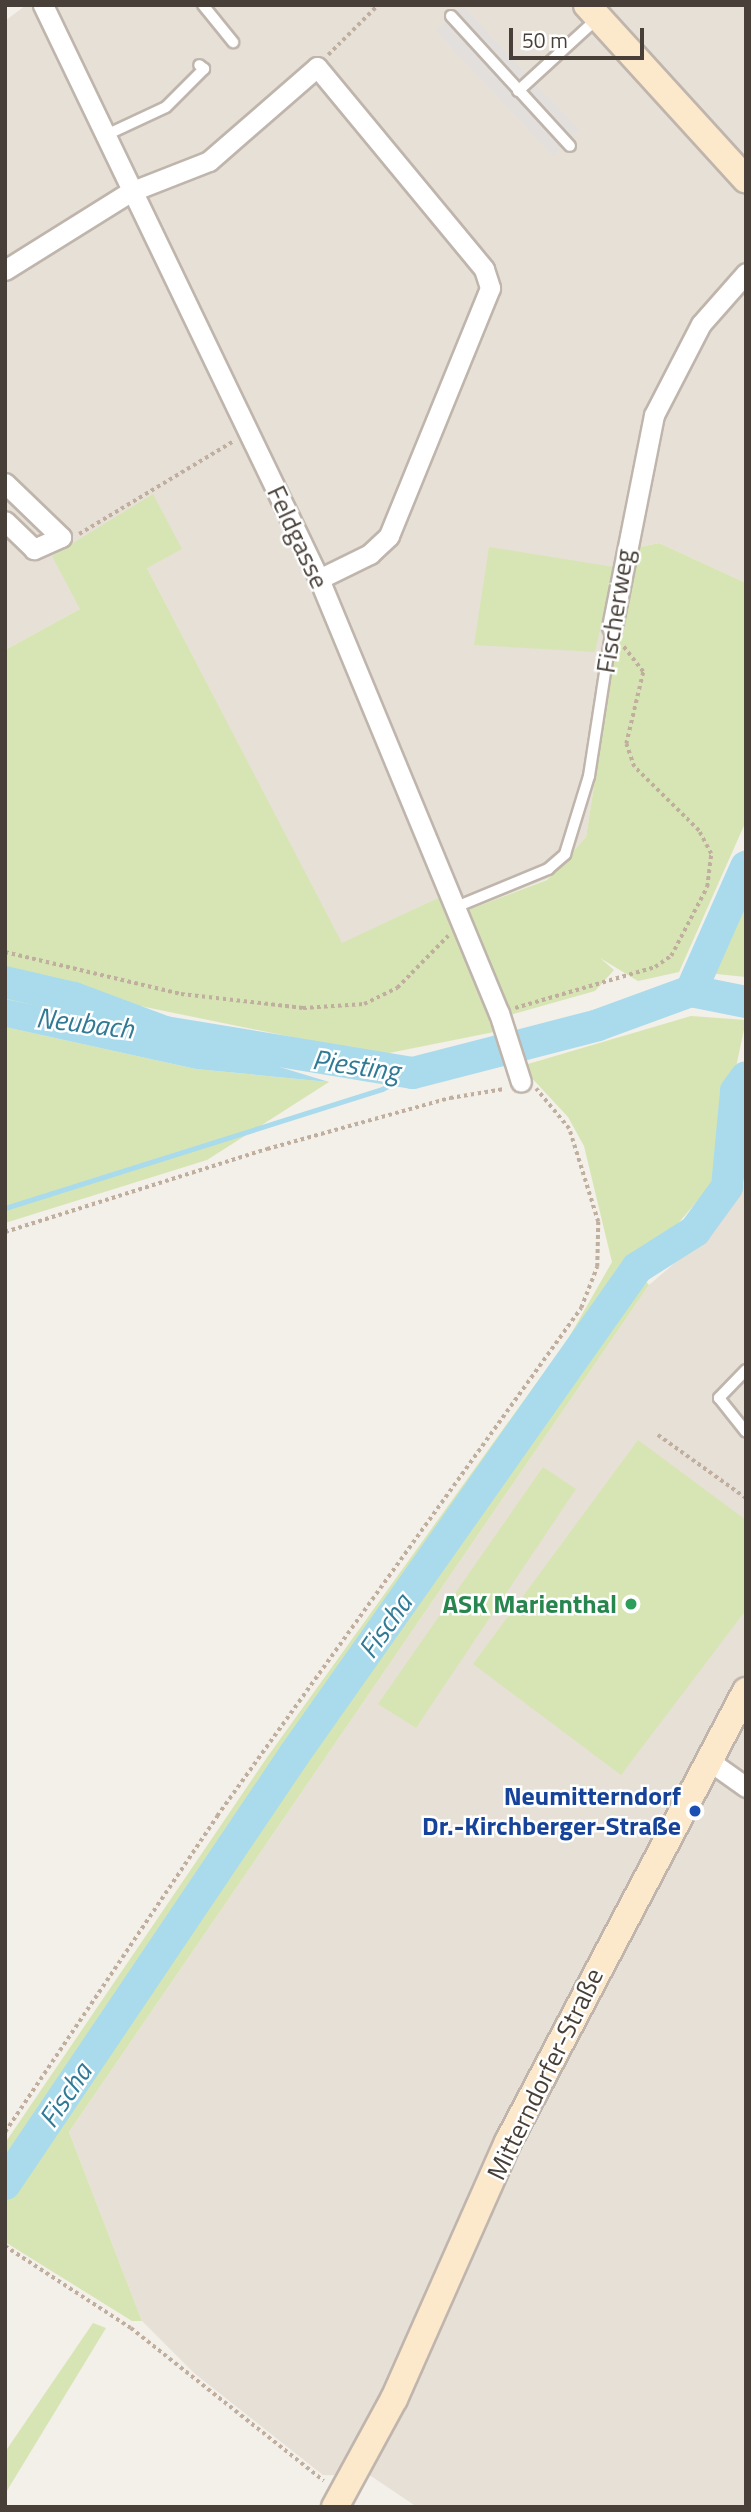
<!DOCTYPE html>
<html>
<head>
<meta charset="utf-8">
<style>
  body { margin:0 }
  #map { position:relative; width:751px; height:2512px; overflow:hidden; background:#f3efe9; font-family:"Titillium Web",sans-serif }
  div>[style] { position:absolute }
  .residential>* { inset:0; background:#e7e0d7 }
  .green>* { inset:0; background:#d7e5b4 }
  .parking>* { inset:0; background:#e2dfdd }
  .water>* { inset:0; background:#a9dbec }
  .stream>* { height:5px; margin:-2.5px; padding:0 2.5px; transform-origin:2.5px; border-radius:2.5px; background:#a9dbec }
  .river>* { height:32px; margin:-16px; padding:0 16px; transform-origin:16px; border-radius:16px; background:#a9dbec }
  .path>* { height:3.5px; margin-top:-1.75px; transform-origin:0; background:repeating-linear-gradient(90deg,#c0ae9e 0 3.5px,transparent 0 7px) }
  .roads { filter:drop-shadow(2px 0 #bfb5ac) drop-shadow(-2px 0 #bfb5ac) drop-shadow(0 2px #bfb5ac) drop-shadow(0 -2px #bfb5ac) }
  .lane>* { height:10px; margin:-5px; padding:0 5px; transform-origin:5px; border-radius:5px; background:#fff }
  .street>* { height:19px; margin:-9.5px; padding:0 9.5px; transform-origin:9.5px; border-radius:9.5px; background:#fff }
  .secondary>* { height:26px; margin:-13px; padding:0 13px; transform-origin:13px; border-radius:13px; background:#fce8cb }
  .dots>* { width:19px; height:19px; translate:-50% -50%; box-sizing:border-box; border:4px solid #fff; border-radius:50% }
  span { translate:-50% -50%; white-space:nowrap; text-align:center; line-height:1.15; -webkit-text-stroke:5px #fff; paint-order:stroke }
  .street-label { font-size:26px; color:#473f38 }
  .leisure-label { font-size:26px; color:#27864d; font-weight:700 }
  .right { translate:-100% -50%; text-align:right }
  .transit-label { font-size:26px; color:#164399; font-weight:700 }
  .water-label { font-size:28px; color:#307a96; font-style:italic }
  .frame { position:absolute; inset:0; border:7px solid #473f38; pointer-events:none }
  .scale { position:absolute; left:509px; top:28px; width:135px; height:32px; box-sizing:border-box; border:4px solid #473f38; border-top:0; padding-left:9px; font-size:21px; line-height:24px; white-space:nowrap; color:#473f38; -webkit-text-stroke:5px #fff; paint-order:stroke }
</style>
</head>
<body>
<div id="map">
  <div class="residential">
    <div style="clip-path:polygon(26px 5px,746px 5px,746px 583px,659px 543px,631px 549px,586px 837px,547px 879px,473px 908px,440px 897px,342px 944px,147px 568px,153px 494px,80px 609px,5px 650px,5px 21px)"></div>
    <div style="clip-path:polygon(746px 1181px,746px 2507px,417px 2507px,371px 2476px,323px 2475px,194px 2373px,142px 2321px,69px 2132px,649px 1285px,717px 1227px)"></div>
  </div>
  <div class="green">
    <div style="clip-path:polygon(153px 494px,182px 549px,147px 568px,342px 943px,440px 897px,473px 908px,547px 880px,586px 837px,631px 549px,659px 543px,746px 583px,746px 821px,679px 972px,638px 981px,600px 958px,614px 970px,595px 991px,489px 1021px,494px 1032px,379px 1055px,106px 999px,60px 1011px,5px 999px,5px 650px,80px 609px,52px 556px)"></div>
    <div style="clip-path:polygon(489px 547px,614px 567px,595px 652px,474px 645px)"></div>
    <div style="clip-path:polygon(746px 885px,746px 977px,707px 973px)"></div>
    <div style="clip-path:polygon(691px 1016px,746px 1020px,711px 1185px,669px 1234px,629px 1261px,649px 1285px,69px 2132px,142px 2321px,132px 2321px,5px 2242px,5px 2143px,268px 1756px,568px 1339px,612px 1262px,584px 1146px,568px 1117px,529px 1075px,528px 1064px)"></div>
    <div style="clip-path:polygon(5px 1027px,196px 1069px,329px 1082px,207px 1160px,5px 1223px)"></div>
    <div style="clip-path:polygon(638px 1440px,746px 1520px,746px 1610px,621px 1775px,473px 1664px)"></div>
    <div style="clip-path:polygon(543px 1467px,576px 1489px,416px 1728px,378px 1704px)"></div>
    <div style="clip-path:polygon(93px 2323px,106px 2328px,5px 2494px,5px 2452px)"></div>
  </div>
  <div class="parking">
    <div style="clip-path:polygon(462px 5px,579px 130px,553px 156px,436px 31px)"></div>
  </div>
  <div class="water">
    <div style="clip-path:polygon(5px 999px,165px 1032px,329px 1082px,196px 1069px,5px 1027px)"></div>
  </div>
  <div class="stream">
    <div style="left:5px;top:1208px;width:395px;rotate:-17.5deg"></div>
    <div style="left:382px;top:1089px;width:35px;rotate:-27deg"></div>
  </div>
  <div class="river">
    <div style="left:5px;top:982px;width:71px;rotate:13.1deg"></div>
    <div style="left:74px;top:998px;width:97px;rotate:20.5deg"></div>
    <div style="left:165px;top:1032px;width:251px;rotate:9.4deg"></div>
    <div style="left:413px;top:1073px;width:191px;rotate:-14.5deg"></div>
    <div style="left:598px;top:1025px;width:99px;rotate:-20.1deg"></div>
    <div style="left:691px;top:991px;width:56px;rotate:11.3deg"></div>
    <div style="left:691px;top:991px;width:136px;rotate:-66.1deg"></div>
    <div style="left:5px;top:2184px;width:517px;rotate:-56.03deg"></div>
    <div style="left:294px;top:1755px;width:596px;rotate:-54.84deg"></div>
    <div style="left:637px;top:1268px;width:69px;rotate:-32.5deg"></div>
    <div style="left:695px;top:1231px;width:54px;rotate:-54deg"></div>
    <div style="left:727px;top:1187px;width:96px;rotate:-84.6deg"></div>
    <div style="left:736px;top:1091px;width:17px;rotate:-54deg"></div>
  </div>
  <div class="path">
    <div style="left:328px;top:55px;width:71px;rotate:-45deg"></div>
    <div style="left:79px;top:534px;width:181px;rotate:-31deg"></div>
    <div style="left:5px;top:952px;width:181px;rotate:13.4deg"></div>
    <div style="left:181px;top:994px;width:123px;rotate:6.5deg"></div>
    <div style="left:303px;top:1008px;width:61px;rotate:-3.8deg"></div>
    <div style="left:364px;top:1004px;width:37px;rotate:-26deg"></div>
    <div style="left:397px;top:988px;width:73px;rotate:-45.6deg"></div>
    <div style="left:515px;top:1008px;width:146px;rotate:-16.3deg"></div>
    <div style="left:655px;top:967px;width:19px;rotate:-35deg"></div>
    <div style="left:671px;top:956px;width:78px;rotate:-62.4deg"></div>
    <div style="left:707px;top:887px;width:33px;rotate:-83deg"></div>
    <div style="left:711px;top:854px;width:26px;rotate:-118deg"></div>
    <div style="left:699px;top:831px;width:91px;rotate:-135.4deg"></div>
    <div style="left:634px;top:767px;width:24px;rotate:-109deg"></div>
    <div style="left:626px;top:744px;width:74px;rotate:-76.7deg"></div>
    <div style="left:643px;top:672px;width:34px;rotate:-128deg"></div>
    <div style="left:5px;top:1232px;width:275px;rotate:-17.6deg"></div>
    <div style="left:267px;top:1149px;width:190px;rotate:-15.6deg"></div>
    <div style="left:450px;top:1098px;width:55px;rotate:-9.5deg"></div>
    <div style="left:658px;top:1435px;width:108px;rotate:35.6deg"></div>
    <div style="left:5px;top:2132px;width:381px;rotate:-56.1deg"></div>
    <div style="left:217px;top:1816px;width:625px;rotate:-54.38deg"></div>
    <div style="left:581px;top:1308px;width:44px;rotate:-68.7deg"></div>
    <div style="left:597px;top:1267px;width:45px;rotate:-88.7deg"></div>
    <div style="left:598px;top:1222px;width:97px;rotate:-107.3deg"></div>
    <div style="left:569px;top:1129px;width:52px;rotate:-129.5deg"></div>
    <div style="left:5px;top:2246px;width:150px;rotate:33.1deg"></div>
    <div style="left:131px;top:2328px;width:246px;rotate:38.4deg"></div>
  </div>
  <div class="roads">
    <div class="lane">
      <div style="left:203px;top:5px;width:48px;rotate:51deg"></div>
      <div style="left:451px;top:16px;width:176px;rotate:47.5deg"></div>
      <div style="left:518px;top:91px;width:108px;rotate:-42.4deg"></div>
      <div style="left:104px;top:136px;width:68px;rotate:-25.1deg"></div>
      <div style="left:166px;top:107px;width:54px;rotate:-45deg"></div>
      <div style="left:204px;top:69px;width:6px;rotate:-141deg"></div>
      <div style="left:456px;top:907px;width:100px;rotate:-22.4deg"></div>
      <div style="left:548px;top:869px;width:23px;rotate:-41deg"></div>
      <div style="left:565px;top:854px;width:82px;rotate:-72.9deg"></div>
      <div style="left:589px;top:776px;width:151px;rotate:-81.2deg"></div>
      <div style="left:746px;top:1370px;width:39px;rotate:134deg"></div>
      <div style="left:719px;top:1398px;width:43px;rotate:51.5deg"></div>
    </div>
    <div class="street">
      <div style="left:43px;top:5px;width:637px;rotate:64.32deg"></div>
      <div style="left:319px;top:579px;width:470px;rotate:67.5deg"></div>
      <div style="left:499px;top:1013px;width:72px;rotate:72.3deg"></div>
      <div style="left:5px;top:270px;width:147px;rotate:-32deg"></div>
      <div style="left:130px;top:192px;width:85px;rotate:-21.4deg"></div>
      <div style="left:209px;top:161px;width:143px;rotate:-41deg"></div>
      <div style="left:317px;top:67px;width:262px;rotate:50.4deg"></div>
      <div style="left:484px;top:269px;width:20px;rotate:72deg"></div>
      <div style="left:490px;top:288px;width:268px;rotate:112.2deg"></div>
      <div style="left:389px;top:536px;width:26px;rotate:137deg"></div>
      <div style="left:370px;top:554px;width:57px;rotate:153.9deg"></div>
      <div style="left:5px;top:483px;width:78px;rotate:44deg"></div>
      <div style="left:61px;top:537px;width:30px;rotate:156deg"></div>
      <div style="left:34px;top:549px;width:40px;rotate:-136deg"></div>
      <div style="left:612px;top:627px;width:216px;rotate:-78.8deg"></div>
      <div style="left:654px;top:415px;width:102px;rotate:-62.7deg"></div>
      <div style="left:701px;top:324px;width:68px;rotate:-48.6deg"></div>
      <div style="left:708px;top:1760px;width:47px;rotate:35.4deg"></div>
    </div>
    <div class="secondary">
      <div style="left:587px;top:5px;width:236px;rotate:47.7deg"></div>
      <div style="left:335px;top:2507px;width:123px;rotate:-61.4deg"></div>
      <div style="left:394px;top:2399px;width:281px;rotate:-66.1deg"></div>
      <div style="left:508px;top:2142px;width:510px;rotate:-62.18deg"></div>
    </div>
  </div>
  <div class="dots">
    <div style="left:631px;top:1604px;background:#2e9e5b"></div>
    <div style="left:695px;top:1811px;background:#1a4fb4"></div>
  </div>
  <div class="street-label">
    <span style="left:298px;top:537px;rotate:65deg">Feldgasse</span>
    <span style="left:615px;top:611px;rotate:-81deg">Fischerweg</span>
    <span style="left:545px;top:2074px;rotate:-64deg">Mitterndorfer-Straße</span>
  </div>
  <div class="leisure-label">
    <span class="right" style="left:617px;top:1604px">ASK Marienthal</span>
  </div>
  <div class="transit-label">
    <span class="right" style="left:681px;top:1811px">Neumitterndorf<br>Dr.-Kirchberger-Straße</span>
  </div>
  <div class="water-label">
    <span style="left:85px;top:1023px;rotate:7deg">Neubach</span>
    <span style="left:356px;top:1065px;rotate:8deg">Piesting</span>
    <span style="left:385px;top:1626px;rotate:-55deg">Fischa</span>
    <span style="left:65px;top:2095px;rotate:-56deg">Fischa</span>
  </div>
  <div class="frame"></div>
  <div class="scale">50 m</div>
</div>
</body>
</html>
